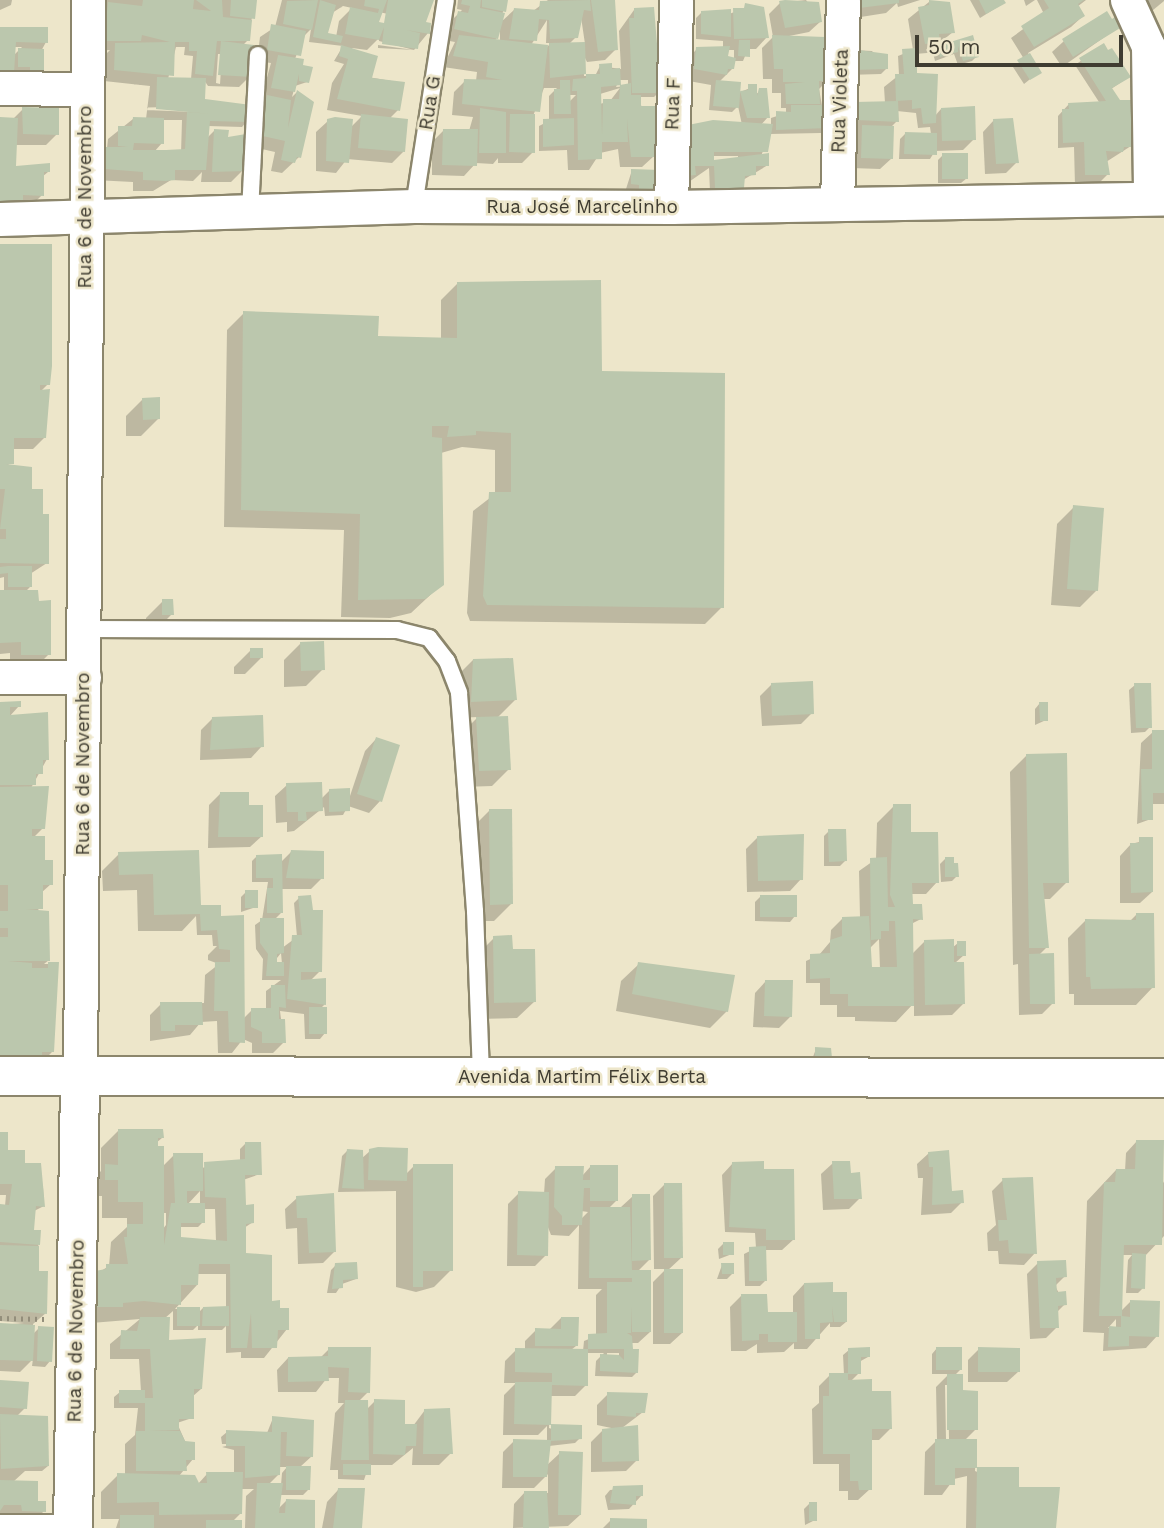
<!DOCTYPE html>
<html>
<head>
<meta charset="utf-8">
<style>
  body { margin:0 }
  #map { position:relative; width:1164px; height:1528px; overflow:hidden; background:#ede6ca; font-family:"Work Sans",sans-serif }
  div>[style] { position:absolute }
  .shadow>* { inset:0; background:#0003 }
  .building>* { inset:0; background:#bbc7ad }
  .path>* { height:4.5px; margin-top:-2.25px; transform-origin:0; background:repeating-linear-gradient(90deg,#938e7b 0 2px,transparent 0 7px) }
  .roads { filter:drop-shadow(2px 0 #8c866c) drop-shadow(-2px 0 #8c866c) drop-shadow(0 2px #8c866c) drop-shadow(0 -2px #8c866c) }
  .service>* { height:16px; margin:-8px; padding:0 8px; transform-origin:8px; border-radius:8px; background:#fff }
  .minor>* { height:33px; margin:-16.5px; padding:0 16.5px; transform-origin:16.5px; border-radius:16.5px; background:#fff }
  .tertiary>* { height:38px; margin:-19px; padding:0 19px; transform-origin:19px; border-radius:19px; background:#fff }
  span { translate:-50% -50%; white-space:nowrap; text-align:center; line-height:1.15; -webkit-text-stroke:5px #ede6ca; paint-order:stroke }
  .street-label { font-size:19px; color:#3f3c31 }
  .scale { position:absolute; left:915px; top:35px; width:208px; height:32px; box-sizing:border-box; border:4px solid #3f3c31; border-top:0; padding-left:9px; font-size:21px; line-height:24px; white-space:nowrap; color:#3f3c31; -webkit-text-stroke:5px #ede6ca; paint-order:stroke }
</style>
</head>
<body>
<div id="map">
  <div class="shadow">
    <div style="clip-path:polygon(0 0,12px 0,11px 5px,0 10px)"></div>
    <div style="clip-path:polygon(evenodd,87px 0,255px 0,248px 40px,241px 47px,250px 76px,239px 87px,208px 86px,204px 80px,203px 103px,247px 121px,242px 127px,208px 126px,207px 138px,215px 130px,226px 139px,242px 171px,231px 182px,201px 182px,202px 172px,193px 181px,171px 180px,153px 191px,133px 191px,133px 182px,94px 180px,95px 160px,107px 148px,108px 139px,133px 119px,146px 119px,150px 86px,104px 81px,104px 56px,110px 50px,94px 51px,87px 0,176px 47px,185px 47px,184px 55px,193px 56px,191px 79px,168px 79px,176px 47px,87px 0,218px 54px,222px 54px,220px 84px,216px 83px,218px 54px,87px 0,147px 107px,194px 108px,194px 112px,147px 110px,147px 107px,87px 0,162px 120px,182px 120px,181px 153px,154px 152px,162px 143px,162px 120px)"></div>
    <div style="clip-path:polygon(evenodd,282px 0,429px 0,424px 24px,428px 33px,414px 50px,379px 41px,379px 38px,367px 50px,352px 48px,368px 77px,403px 83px,398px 110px,389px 119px,404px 151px,392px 163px,347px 159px,336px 173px,316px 171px,316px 132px,328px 121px,351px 127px,362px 116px,327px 110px,332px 83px,344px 64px,334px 61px,343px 46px,309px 42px,311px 29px,303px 37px,295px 59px,307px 82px,295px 86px,292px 97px,297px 92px,299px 157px,282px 173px,271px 171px,275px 152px,248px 146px,271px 63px,257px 61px,260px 37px,275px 27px,282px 0,343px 6px,352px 8px,339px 21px,336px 37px,326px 35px,332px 13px,343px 6px,282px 0,379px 12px,388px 14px,386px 25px,377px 24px,379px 12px)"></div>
    <div style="clip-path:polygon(evenodd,458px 0,506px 0,500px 23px,515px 9px,533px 11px,548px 0,613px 0,616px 49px,605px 60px,587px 62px,583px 54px,584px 76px,595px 76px,600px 66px,621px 69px,619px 31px,634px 10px,659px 92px,654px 97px,639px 97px,654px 156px,642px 167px,620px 167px,618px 149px,600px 153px,589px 170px,568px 170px,567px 150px,539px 151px,539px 126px,549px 121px,549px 96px,557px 88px,544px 88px,533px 116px,533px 152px,522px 163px,498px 163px,498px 158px,493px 164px,476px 163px,464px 176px,432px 175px,432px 142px,444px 130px,469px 131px,473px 117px,452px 115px,454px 92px,465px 81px,476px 81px,477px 72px,443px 67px,455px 42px,444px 40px,448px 24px,462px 10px,457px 9px,458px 0,581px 17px,585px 44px,569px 44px,576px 37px,581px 17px,458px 0,547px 20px,546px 43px,551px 43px,547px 47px,531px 45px,547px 20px,458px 0,500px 25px,500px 42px,494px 41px,497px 38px,500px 25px,458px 0,619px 80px,628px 80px,628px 86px,616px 87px,619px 80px,458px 0,620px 88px,610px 101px,600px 104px,600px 94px,620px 88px,458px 0,568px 95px,576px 95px,569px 102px,568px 95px)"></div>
    <div style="clip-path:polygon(evenodd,806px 0,821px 21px,809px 32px,789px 36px,827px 81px,819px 89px,826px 128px,821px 133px,770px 134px,761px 156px,768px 165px,743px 180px,738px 192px,710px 192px,709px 168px,683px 186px,672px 139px,742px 125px,738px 106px,732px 112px,709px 110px,711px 85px,683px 80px,686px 60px,697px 49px,723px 48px,723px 41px,696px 39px,696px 18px,701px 13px,729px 14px,753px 5px,767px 37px,756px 49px,748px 49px,743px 61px,734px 61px,733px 68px,719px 82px,738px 93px,755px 86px,755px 94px,766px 90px,768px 117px,760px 126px,771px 126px,771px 118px,786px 113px,786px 108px,781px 108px,781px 93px,772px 93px,772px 79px,763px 79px,762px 48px,773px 37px,769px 14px,780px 3px,806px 0,728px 50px,734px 50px,734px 59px,726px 58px,728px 50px,806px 0,712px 156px,738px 156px,738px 159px,712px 161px,712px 156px)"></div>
    <div style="clip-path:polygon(852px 0,920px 0,898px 7px,897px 3px,886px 13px,848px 19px)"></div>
    <div style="clip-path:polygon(970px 0,1002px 0,1004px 3px,980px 18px)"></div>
    <div style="clip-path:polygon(1024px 0,1035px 0,1026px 6px)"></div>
    <div style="clip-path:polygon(1037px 0,1086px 0,1077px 7px,1083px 16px,1071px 27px,1028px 53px,1039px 72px,1024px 84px,1013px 67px,1024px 59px,1011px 38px,1044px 14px)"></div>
    <div style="clip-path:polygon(1136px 0,1164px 0,1164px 1px,1147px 15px)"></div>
    <div style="clip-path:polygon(929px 2px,953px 32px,927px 53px,915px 54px,912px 75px,936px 75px,934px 117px,941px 109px,974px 139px,963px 150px,935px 151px,930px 159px,899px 159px,900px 139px,905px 134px,931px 134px,930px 127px,918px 128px,916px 113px,897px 111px,897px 121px,890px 128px,892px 158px,880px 169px,851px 168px,851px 139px,857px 133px,848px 133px,845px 115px,885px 103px,884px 87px,899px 75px,898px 56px,913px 50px,908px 19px)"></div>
    <div style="clip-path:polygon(1111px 21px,1123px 24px,1062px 67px,1052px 52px,1064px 41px)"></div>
    <div style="clip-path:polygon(evenodd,0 32px,46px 42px,25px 81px,25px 72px,12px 72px,0 32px,14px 47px,22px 47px,13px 56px,14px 47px)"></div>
    <div style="clip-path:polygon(971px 37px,977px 56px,972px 61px,958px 65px,954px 54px,935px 61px,933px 53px,938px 47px)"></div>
    <div style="clip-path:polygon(378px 45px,414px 50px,378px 48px)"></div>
    <div style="clip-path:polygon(1103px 45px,1123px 81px,1111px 89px,1131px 146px,1106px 162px,1108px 174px,1097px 185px,1075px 186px,1074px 147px,1058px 148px,1058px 116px,1069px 104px,1099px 102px,1075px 65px)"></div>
    <div style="clip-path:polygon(852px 50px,872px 51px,886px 69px,881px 74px,847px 75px)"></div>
    <div style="clip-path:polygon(23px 109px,57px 134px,46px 145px,15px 145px,14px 166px,48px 172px,42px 177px,42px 195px,37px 200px,0 207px,0 119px,12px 120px)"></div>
    <div style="clip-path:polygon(994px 120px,1017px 162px,1006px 173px,985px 174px,983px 132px)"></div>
    <div style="clip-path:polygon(943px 155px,967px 178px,961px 183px,938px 183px,938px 160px)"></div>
    <div style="clip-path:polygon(632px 170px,657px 194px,634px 199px,635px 189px,626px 189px)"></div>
    <div style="clip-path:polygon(0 245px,48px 384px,41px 391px,45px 437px,33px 449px,12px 449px,8px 467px,30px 491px,41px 516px,47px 563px,30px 574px,30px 587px,25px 592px,49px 654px,38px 665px,10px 665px,10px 653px,0 654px,0 592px,4px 592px,4px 577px,0 578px)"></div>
    <div style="clip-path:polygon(458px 283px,600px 372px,722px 607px,705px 624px,470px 621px,467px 613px,473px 511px,495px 494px,495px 450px,462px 447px,441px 453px,442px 584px,411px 613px,390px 618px,341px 617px,344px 530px,224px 527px,227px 330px,244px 313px,376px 338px,441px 340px,441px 300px)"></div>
    <div style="clip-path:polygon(143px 399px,158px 419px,141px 436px,126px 436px,126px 416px)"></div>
    <div style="clip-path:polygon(1074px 507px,1097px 590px,1080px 607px,1051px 605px,1057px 524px)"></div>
    <div style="clip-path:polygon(163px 601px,172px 614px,155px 631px,146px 631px,146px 618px)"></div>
    <div style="clip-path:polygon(301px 643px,323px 669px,306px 686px,284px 687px,284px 660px)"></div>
    <div style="clip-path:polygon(251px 650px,262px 657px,245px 674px,234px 674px,234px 667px)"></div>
    <div style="clip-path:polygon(473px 660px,515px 700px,497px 718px,509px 769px,492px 786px,463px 787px,459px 736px,478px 717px,455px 718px,456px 677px)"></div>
    <div style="clip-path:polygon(772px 684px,812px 713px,801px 724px,762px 726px,760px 696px)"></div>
    <div style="clip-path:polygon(1135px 685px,1150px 727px,1145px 732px,1131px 733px,1129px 690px)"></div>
    <div style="clip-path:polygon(0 703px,19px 706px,9px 717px,47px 759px,31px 788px,43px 828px,34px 837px,51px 884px,41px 893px,38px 912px,49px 960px,44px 964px,57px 964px,52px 1052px,41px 1063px,0 1078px)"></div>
    <div style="clip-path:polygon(1040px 703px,1046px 720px,1035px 725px,1035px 709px)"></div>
    <div style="clip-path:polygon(212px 719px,262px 746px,251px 758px,200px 760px,201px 730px)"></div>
    <div style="clip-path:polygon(1164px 731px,1164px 804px,1151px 804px,1151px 819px,1137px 824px,1141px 743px,1153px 732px)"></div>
    <div style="clip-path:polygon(376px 739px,380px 801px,369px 813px,348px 806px,343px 815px,325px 816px,324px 807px,294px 831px,287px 832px,287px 822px,276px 823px,275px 796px,287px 785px,321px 799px,330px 790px,349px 799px,365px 751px)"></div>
    <div style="clip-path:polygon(1027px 755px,1067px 882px,1050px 899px,1043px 899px,1047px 947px,1039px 955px,1053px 1003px,1042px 1014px,1019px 1015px,1018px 964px,1013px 965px,1010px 772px)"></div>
    <div style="clip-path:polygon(220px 794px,248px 807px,262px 836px,250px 847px,208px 848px,209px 805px)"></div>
    <div style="clip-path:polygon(evenodd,894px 806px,937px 882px,926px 894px,911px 894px,911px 906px,921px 919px,911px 924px,912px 954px,925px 941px,952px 948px,958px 943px,964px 955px,955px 963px,963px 1004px,952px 1015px,914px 1016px,914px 1003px,896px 1022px,855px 1021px,855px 1017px,837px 1017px,837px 1005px,820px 1005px,820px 983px,806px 983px,806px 961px,819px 955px,830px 942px,831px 930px,842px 919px,860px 918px,859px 871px,876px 859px,877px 823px,894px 806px,879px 939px,880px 969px,870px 972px,869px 949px,879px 939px)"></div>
    <div style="clip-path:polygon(489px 811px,511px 904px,494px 921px,474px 921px,472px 828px)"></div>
    <div style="clip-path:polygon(829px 831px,845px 861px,840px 866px,824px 866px,824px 836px)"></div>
    <div style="clip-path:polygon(758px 837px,801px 879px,790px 891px,747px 892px,746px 849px)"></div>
    <div style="clip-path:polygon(1151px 839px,1152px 892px,1140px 903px,1120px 903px,1120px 856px,1131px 844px)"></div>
    <div style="clip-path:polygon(evenodd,198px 852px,199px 910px,220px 917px,242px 917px,243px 1019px,252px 1010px,266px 1010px,266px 991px,281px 980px,262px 980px,263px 959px,256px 949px,255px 925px,262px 920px,268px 882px,252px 882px,252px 861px,257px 856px,280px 863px,291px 852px,322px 878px,311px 889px,280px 889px,281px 913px,274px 920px,282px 948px,297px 937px,294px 903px,299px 898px,320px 971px,310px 981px,325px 1004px,320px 1009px,325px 1033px,320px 1039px,305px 1039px,304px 1014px,280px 1011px,284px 1042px,273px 1053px,252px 1053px,252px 1043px,243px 1039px,232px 1053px,218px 1053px,217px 1021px,201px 1022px,190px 1035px,150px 1041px,150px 1015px,161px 1004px,204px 1003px,205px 975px,219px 964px,208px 960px,208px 955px,217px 946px,213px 946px,212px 935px,197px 935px,196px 916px,182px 931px,138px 931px,137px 890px,103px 891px,102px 871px,119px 854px,198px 852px,281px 953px,282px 964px,275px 964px,277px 958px,281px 953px)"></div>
    <div style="clip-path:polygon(945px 859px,957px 876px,952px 881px,941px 882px,940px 864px)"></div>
    <div style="clip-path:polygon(246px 892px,256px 907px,241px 912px,241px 897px)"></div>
    <div style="clip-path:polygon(760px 897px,795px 916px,790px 922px,755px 921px,755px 902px)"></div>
    <div style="clip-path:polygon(1136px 915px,1153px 987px,1136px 1005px,1074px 1005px,1074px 994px,1069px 994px,1068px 938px,1085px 921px,1129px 922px)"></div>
    <div style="clip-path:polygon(494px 938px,511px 951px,535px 1001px,517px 1018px,478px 1019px,477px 955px)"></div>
    <div style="clip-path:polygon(639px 964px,727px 1011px,710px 1028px,616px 1011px,621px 981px)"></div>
    <div style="clip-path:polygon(766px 981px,791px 1016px,779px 1028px,753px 1027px,755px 993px)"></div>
    <div style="clip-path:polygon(816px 1049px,830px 1057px,825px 1062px,811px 1062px)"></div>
    <div style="clip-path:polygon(evenodd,118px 1131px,162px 1138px,156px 1143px,162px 1167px,174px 1155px,201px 1168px,240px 1161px,240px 1149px,245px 1144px,260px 1174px,243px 1180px,244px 1209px,253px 1222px,244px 1228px,245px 1255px,287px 1329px,264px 1358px,241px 1358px,241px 1352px,226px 1353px,226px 1326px,222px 1330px,198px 1330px,198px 1325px,193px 1330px,173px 1330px,173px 1311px,164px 1319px,167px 1341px,201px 1389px,192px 1397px,192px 1418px,177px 1423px,193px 1459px,179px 1476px,198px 1484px,207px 1474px,234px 1474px,234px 1450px,222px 1447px,234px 1444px,222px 1444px,221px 1437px,227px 1432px,267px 1433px,273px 1418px,312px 1456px,300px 1467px,308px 1490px,303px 1495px,280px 1495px,278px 1509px,286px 1501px,313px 1528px,245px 1528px,246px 1496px,254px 1489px,241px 1489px,241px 1513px,233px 1521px,241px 1528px,116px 1528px,119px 1519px,101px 1519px,101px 1492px,118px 1475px,125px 1475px,125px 1444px,135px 1435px,138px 1408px,114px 1408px,114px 1397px,120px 1392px,141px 1392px,139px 1359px,110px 1359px,110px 1344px,140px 1319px,79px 1324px,101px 1271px,109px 1266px,111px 1242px,127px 1227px,127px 1218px,102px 1218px,102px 1196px,88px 1196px,88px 1184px,101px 1171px,101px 1148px,118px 1131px,200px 1191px,200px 1205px,187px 1205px,200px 1191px,118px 1131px,203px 1209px,215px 1209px,216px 1242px,179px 1238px,179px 1227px,198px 1227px,203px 1222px,203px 1209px,118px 1131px,162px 1213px,166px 1213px,166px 1225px,162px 1230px,162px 1213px,118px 1131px,197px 1274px,226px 1274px,226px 1308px,203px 1308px,198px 1313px,198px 1309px,175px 1309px,197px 1285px,197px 1274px,118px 1131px,278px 1467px,287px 1467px,282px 1473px,281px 1485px,268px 1485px,278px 1475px,278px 1467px)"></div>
    <div style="clip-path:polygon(0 1134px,6px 1151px,23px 1165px,38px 1187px,43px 1187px,44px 1206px,34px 1211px,32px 1232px,39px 1232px,37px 1273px,46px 1313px,33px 1324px,33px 1334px,39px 1328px,50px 1361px,45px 1367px,32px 1366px,33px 1359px,20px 1372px,0 1371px,0 1325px,24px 1323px,0 1321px,0 1206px,5px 1206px,6px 1195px,0 1195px)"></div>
    <div style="clip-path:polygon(evenodd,1137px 1141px,1164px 1183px,1164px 1236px,1145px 1256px,1143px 1288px,1138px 1293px,1126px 1293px,1128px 1260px,1132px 1255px,1122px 1255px,1120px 1312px,1131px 1301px,1157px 1336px,1146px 1348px,1103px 1351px,1104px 1333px,1083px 1332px,1087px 1201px,1116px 1170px,1125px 1171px,1126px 1153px,1137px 1141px,1116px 1319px,1116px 1328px,1108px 1328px,1116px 1319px)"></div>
    <div style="clip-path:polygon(347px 1151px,361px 1159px,370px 1151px,406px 1174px,414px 1166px,451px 1270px,434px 1287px,416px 1292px,396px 1287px,396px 1191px,338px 1192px,342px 1156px)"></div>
    <div style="clip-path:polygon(929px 1153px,951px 1193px,962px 1202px,951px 1213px,921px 1215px,923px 1178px,918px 1178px,917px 1164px)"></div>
    <div style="clip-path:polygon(733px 1163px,762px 1171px,794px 1239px,782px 1250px,765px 1250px,765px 1281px,760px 1286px,745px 1286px,744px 1254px,756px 1248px,755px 1233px,725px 1232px,722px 1175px)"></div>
    <div style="clip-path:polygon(833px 1163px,850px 1174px,860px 1198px,849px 1209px,823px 1210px,821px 1174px)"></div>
    <div style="clip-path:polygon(evenodd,591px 1166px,616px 1201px,608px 1209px,621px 1207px,633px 1196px,649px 1260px,637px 1272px,650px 1332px,638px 1343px,631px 1343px,637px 1372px,632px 1377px,595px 1376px,596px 1361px,604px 1353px,586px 1353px,586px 1385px,575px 1396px,550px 1396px,549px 1428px,580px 1438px,575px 1443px,549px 1446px,546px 1466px,560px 1453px,580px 1515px,568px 1526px,513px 1528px,514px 1504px,525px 1492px,548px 1493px,548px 1474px,534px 1488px,502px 1488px,503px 1452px,514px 1441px,547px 1442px,547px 1426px,538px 1435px,503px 1435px,504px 1395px,516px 1383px,504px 1383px,505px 1361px,516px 1350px,525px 1350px,525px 1341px,536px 1330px,549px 1330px,561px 1318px,576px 1346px,571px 1350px,583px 1351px,584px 1341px,596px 1336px,596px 1295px,602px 1289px,578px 1289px,579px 1225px,569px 1236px,551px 1235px,546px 1222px,546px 1255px,535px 1266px,507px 1266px,508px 1204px,519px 1193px,544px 1194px,545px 1179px,556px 1168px,582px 1176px,591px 1166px,581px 1211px,588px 1212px,581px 1219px,581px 1211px,591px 1166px,607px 1353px,619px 1353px,619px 1357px,607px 1356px,607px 1353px)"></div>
    <div style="clip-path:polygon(1003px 1180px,1035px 1253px,1024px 1265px,999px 1264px,998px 1251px,988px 1251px,987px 1233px,996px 1225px,992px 1191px)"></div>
    <div style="clip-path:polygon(664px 1185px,681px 1258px,667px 1271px,682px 1333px,670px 1344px,653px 1344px,653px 1282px,666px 1269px,654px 1269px,653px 1196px)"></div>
    <div style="clip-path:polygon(297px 1198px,335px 1251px,323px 1263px,298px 1264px,297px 1228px,286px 1229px,285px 1209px)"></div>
    <div style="clip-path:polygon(723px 1244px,732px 1254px,719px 1259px,718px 1249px)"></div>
    <div style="clip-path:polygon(1038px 1263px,1065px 1276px,1055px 1286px,1065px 1304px,1056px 1313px,1057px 1327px,1046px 1338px,1030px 1339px,1027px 1274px)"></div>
    <div style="clip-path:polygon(336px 1265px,356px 1279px,342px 1284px,336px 1293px,327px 1293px,331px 1270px)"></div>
    <div style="clip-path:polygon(722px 1265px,732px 1274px,727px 1279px,717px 1279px)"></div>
    <div style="clip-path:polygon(804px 1284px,831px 1297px,846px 1322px,840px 1327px,830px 1327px,830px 1323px,807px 1349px,794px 1349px,794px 1343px,784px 1352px,757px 1353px,757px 1344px,746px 1351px,731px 1351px,730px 1307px,741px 1296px,766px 1314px,793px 1314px,793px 1296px)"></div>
    <div style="clip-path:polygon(evenodd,937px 1348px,961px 1369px,954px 1376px,976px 1429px,964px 1441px,976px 1441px,975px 1471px,1017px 1489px,1055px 1528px,966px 1528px,967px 1476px,954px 1479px,942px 1495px,924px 1495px,925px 1452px,937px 1440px,936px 1387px,949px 1374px,932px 1374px,932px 1354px,937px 1348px,945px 1385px,948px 1385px,949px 1439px,946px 1439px,945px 1385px)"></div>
    <div style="clip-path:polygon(329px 1349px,369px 1349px,368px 1392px,359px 1401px,367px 1409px,375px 1401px,403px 1426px,413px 1426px,425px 1410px,451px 1453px,439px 1465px,412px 1465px,413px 1448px,392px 1465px,369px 1465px,364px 1480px,338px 1479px,338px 1470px,330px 1470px,335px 1413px,344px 1403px,338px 1403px,339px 1378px,327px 1378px,316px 1392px,278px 1392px,277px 1370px,288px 1358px,320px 1358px)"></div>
    <div style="clip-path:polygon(979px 1349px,1019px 1371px,1007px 1382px,968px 1382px,968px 1360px)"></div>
    <div style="clip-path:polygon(849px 1350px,868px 1357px,859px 1362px,859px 1373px,851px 1381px,871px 1393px,890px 1429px,879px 1440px,870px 1440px,870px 1489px,858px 1500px,848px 1500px,848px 1491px,839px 1491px,839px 1464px,813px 1464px,812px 1409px,819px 1403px,819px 1386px,830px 1375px,844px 1375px,843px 1355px)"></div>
    <div style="clip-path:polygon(0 1382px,25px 1408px,17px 1416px,48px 1466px,42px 1471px,25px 1471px,13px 1482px,44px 1511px,33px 1522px,0 1517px)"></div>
    <div style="clip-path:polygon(608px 1394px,643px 1412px,622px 1428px,637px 1460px,626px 1471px,591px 1472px,591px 1442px,603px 1430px,616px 1429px,597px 1425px,597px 1405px)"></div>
    <div style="clip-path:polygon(641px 1487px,642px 1495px,629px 1509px,608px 1510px,605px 1496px,610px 1490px)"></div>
    <div style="clip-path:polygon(338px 1490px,361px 1528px,322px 1528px,327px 1502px)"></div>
    <div style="clip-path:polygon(809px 1504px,815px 1520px,805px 1525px,804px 1509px)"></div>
    <div style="clip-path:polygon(611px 1520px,645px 1528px,603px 1528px)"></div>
  </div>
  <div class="building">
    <div style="clip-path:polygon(143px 0,194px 0,193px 9px,211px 11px,196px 0,222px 0,223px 17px,252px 20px,250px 41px,217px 41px,213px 76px,195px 74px,197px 51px,189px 51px,189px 42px,175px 42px,174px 76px,114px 70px,115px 43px,170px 42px,142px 35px,141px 41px,104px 41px,108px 2px,142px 6px)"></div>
    <div style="clip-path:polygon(231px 0,257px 0,255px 19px,230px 16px)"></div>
    <div style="clip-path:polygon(318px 0,312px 30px,283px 24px,287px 1px)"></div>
    <div style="clip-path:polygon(320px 0,336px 5px,328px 33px,343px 36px,341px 43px,313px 37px)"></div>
    <div style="clip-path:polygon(365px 0,387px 0,379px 22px,384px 23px,388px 0,434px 0,426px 22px,431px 23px,430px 34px,406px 30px,420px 33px,418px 49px,382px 44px,384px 27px,379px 40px,345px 34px,350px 7px,378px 13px,379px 9px,364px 6px)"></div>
    <div style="clip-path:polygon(462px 0,481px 0,480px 8px,505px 13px,498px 39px,454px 29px,458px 11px,468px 13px,470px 6px,461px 4px)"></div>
    <div style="clip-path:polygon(482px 0,508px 0,506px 12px,482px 7px)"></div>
    <div style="clip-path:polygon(590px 0,591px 11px,584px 10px,578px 38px,550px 39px,549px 20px,539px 19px,537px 41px,509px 39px,514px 8px,539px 10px,540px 1px)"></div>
    <div style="clip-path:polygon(591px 0,615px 0,618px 50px,598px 52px)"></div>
    <div style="clip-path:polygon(785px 0,819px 2px,822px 22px,785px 28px,779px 1px)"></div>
    <div style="clip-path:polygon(857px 0,899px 0,899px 3px,859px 8px)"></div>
    <div style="clip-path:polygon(929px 0,950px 2px,955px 33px,939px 34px,940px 42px,925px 44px,918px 7px,929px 5px)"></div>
    <div style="clip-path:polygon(979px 0,1004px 0,1006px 3px,986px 14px)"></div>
    <div style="clip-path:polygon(1044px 0,1084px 0,1078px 4px,1085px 16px,1034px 47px,1021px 26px,1049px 8px)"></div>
    <div style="clip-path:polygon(745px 3px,764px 7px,769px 38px,734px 39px,733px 8px,744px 8px)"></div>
    <div style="clip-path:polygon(654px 7px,661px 93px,632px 93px,629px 18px,634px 18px,634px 8px)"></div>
    <div style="clip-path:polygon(731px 9px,731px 37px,701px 34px,701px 11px)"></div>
    <div style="clip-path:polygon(1107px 11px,1112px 19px,1119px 14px,1125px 25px,1073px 57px,1062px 39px)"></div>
    <div style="clip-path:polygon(271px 24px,306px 31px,301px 56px,267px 50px)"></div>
    <div style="clip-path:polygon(0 27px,48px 27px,48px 43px,16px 42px,14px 73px,0 73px)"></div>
    <div style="clip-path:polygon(459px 35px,548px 45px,540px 112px,462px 104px,464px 79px,502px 80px,486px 77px,488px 62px,453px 56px)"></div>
    <div style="clip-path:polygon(772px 35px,825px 37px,829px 82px,819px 81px,820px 104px,786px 104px,785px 84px,805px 82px,783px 82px,783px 69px,774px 69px)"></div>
    <div style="clip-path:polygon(973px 35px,979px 57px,963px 61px,958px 46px,958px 52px,940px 57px,937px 46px)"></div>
    <div style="clip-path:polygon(739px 40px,750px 40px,750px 57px,738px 56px)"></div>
    <div style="clip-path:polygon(221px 41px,254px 45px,252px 77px,218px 75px)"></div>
    <div style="clip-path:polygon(585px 42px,586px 74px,600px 74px,599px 64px,612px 63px,612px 69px,620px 68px,621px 85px,601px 87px,602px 135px,603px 99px,619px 99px,620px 85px,631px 83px,631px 95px,641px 95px,641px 106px,656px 106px,655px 157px,631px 157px,627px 119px,628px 142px,602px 142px,602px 159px,578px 160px,577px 91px,572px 91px,573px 79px,586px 78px,586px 74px,550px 78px,549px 43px)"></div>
    <div style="clip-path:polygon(1104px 43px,1108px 50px,1112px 48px,1131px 77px,1112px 88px,1120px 100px,1137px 100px,1133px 147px,1124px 147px,1123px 152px,1106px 151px,1110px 175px,1085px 175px,1084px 142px,1063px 143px,1062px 109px,1069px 109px,1068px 103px,1106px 101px,1079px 58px)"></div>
    <div style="clip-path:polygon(341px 45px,378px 56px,372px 78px,405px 82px,400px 111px,337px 99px,348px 59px,339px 56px)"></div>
    <div style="clip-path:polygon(730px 46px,728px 56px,736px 58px,734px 69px,728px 69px,727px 75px,694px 69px,696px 47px)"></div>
    <div style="clip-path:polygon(18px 48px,44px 49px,44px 77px,30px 76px,30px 67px,18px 67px)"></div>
    <div style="clip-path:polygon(917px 48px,917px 73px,938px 74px,936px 123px,923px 124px,921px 108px,912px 109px,912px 100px,896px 101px,895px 74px,904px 74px,902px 49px)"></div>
    <div style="clip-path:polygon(851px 49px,888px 54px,888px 69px,852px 70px)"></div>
    <div style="clip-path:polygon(1030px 53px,1042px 73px,1030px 80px,1017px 60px)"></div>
    <div style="clip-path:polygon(278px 55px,304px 59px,303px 65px,313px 67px,309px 83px,299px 81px,299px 74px,295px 92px,271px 88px)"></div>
    <div style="clip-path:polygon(157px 77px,206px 78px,205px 99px,251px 105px,249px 122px,210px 121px,206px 170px,175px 170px,175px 180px,166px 181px,143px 180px,143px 172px,105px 169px,106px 147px,128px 147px,118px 146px,118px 126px,132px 126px,133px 117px,164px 118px,164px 144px,134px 143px,133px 150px,166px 150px,185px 149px,187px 112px,211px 114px,156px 109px)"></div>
    <div style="clip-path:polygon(560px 80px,570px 80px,571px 114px,554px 114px,554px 89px,560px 89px)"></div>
    <div style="clip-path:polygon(716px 80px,741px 82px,739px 108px,713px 106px)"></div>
    <div style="clip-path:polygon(748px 84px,757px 84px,757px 96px,759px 88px,767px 88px,770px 118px,747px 118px,740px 91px,748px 90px)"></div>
    <div style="clip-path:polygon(297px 90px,314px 102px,301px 158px,297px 157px,295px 163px,281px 160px,285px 141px,258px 135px,267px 95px,291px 100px,288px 128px)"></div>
    <div style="clip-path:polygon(898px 101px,899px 122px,856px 120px,855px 102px)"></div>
    <div style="clip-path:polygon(791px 105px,827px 105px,828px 128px,776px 130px,776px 111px,791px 112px)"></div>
    <div style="clip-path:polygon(975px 106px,976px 140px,942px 141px,941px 108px)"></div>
    <div style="clip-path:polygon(22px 107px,59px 108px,59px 135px,23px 134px)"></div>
    <div style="clip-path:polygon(480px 108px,506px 112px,506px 153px,479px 153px)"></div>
    <div style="clip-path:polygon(361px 114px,408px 119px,405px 152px,358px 148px)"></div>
    <div style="clip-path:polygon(510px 114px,535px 114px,535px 153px,509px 152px)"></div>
    <div style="clip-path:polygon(0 117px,18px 118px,16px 166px,50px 163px,50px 172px,44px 172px,44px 196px,23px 195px,23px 203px,0 202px)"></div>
    <div style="clip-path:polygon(335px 117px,353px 119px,349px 163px,326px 161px,327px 119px)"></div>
    <div style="clip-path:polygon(574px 118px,574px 145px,543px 147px,543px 119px)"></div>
    <div style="clip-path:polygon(1013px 118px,1019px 163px,996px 164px,993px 119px)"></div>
    <div style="clip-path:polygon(713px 120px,773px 124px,768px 152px,714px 152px,714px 160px,769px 153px,769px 166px,756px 166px,756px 175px,745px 176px,744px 188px,715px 188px,714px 166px,695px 166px,696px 175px,685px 176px,683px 126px)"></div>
    <div style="clip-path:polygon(862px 125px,894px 126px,893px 159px,861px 158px)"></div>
    <div style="clip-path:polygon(214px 129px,229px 130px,228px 137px,246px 134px,244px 171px,212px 172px)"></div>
    <div style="clip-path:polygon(443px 129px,478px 129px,477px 166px,442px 165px)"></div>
    <div style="clip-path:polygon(905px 132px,937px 133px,937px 155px,904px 154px)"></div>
    <div style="clip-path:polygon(942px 153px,968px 153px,968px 179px,942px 179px)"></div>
    <div style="clip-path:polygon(631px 169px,660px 170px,659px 194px,639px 194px,639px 185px,631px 184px)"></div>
    <div style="clip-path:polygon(0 244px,52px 244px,52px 366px,50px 385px,40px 385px,40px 390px,50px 389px,46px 438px,14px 438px,14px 464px,6px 464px,32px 467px,32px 489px,43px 489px,43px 514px,49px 514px,49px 564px,0 563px,0 539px,6px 539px,6px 529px,0 529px,5px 489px,0 489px)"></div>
    <div style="clip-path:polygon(601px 280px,602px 371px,725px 373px,724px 608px,487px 605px,483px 596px,489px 492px,511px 492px,511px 433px,476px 431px,476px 435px,447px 437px,449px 426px,432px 426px,432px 437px,442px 438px,444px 585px,425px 599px,358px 600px,360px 514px,241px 510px,243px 311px,379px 316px,378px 336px,457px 338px,457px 282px)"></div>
    <div style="clip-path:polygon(160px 397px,160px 419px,143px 420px,142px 398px)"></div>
    <div style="clip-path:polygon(1073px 505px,1104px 508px,1098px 591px,1067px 589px)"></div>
    <div style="clip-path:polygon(8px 566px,32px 566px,32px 587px,8px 587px,8px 573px,0 574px,0 567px)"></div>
    <div style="clip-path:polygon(0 590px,38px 590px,39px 601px,51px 600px,51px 655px,21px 655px,21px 642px,0 643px)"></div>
    <div style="clip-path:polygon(162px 599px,173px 599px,174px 615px,162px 615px)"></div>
    <div style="clip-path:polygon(324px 641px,325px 670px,301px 671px,300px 642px)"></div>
    <div style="clip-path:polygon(250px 648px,263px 648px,263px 658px,250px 658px)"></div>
    <div style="clip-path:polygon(513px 658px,517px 700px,471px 702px,473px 659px)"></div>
    <div style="clip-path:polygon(813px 681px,814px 714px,772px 716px,771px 683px)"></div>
    <div style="clip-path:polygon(1134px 683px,1151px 683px,1152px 728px,1136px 728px)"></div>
    <div style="clip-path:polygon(21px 701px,21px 707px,10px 707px,10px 715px,48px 712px,49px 760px,43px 760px,43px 774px,36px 774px,36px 785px,0 785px,0 702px)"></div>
    <div style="clip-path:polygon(1039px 702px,1048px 702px,1048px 721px,1040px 721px)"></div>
    <div style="clip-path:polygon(263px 715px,264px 747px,210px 750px,212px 717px)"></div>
    <div style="clip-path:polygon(508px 716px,511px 770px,479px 771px,476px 717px)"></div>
    <div style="clip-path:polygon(1152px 730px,1164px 730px,1164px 793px,1153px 793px,1153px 820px,1142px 820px,1141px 769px,1152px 769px)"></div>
    <div style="clip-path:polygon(376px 737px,400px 745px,382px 802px,357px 794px)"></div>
    <div style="clip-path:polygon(1067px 753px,1069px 883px,1043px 883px,1049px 948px,1029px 948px,1026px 754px)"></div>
    <div style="clip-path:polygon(322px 782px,323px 811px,306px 812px,307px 821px,298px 821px,298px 812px,287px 812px,286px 783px)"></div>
    <div style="clip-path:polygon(49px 786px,45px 829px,32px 829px,32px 836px,45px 836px,45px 860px,53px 860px,53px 885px,43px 885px,43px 909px,26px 909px,49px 911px,50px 961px,8px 961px,32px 963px,32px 968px,48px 968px,48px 962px,59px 962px,54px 1052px,42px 1052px,42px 1062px,0 1062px,0 937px,8px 937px,8px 928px,0 928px,0 911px,8px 911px,8px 885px,0 885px,0 787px)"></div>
    <div style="clip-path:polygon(350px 788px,350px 811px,329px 812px,329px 789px)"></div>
    <div style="clip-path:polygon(220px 792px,249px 792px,249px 805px,263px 805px,263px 837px,218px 837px)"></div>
    <div style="clip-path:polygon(893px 804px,911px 804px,911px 832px,938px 832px,939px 883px,912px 883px,913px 904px,922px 904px,923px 920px,913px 919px,914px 1006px,848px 1006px,848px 994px,830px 994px,830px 978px,810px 979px,810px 954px,830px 953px,830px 940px,842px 936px,842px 917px,869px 916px,872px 967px,897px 967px,895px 921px,889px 921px,889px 931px,881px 931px,881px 939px,871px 940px,870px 858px,887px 857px,888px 907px,895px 907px,890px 895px)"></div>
    <div style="clip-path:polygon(489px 809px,512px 809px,513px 904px,490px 905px)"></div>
    <div style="clip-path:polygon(828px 829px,846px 829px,847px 861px,829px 862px)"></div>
    <div style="clip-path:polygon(804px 834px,803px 880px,758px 881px,757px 836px)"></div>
    <div style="clip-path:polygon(1139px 837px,1153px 837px,1153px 892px,1131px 893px,1130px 843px,1139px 843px)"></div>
    <div style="clip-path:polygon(199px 850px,201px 905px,221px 905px,221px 916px,244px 915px,245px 1043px,229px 1042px,228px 1011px,214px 1011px,215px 962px,230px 962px,230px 950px,219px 949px,217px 930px,201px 931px,200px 914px,154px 915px,153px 874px,119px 875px,118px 852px)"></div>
    <div style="clip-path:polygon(291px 850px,324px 851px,324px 879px,286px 878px)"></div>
    <div style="clip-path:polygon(282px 854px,283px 913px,267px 913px,267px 888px,273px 888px,273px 878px,256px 878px,256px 855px)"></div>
    <div style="clip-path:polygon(945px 857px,954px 857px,954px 863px,958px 863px,959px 877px,945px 877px)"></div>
    <div style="clip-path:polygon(245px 890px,258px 890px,258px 908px,245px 908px)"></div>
    <div style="clip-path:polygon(311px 895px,313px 910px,323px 910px,322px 972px,301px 972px,301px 980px,326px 978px,326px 1005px,287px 999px,292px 935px,302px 935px,298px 896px)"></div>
    <div style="clip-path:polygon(760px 895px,797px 895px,797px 917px,760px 917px)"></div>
    <div style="clip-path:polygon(1136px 913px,1154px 913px,1155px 988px,1091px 989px,1090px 977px,1086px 977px,1085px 919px,1136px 920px)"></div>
    <div style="clip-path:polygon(260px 918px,284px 918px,284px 953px,277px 954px,277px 962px,284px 962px,284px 976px,266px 976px,268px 954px,260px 943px)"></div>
    <div style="clip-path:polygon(512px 935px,513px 949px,535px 949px,536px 1002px,494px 1003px,493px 936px)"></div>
    <div style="clip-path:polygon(954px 939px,954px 962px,964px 962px,965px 1004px,925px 1005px,924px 940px)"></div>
    <div style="clip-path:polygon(957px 941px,966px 941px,966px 956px,957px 956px)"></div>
    <div style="clip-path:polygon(1054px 953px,1055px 1004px,1030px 1004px,1029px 954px)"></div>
    <div style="clip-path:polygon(638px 962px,735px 975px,728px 1012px,632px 994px)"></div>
    <div style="clip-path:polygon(765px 980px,793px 980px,792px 1017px,764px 1016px)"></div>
    <div style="clip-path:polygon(271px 985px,285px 985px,286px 1008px,279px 1007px,279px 1019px,285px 1019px,286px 1043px,262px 1043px,262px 1032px,251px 1027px,251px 1008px,271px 1008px)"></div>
    <div style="clip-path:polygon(160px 1002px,202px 1002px,203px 1025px,175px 1025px,175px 1031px,161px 1031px)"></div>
    <div style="clip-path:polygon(309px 1007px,327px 1007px,327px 1034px,309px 1034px)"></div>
    <div style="clip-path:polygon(815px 1047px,831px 1048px,832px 1058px,815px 1058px)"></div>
    <div style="clip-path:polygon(118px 1129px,163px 1129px,164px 1138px,158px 1138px,158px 1146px,164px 1146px,164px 1245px,171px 1203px,175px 1203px,173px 1153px,203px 1153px,203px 1191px,187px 1191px,187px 1203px,205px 1203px,205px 1223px,181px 1223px,181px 1237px,227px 1241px,226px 1198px,205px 1197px,204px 1162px,245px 1159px,245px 1142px,261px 1142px,262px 1175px,245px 1175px,246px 1205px,254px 1204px,254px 1223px,246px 1224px,246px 1253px,272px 1255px,272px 1301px,280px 1300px,280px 1308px,289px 1308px,289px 1330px,278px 1330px,277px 1348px,252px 1348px,251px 1313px,247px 1348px,231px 1348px,230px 1264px,199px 1264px,198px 1285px,181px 1285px,181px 1305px,144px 1301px,123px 1303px,123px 1307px,95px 1307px,95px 1271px,106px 1269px,106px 1264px,128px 1264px,124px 1237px,127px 1237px,127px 1224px,143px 1224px,143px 1202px,118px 1202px,118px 1180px,105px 1180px,105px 1164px,118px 1165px)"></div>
    <div style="clip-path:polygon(0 1132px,8px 1132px,8px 1150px,25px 1150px,25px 1163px,41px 1163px,45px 1207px,36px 1206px,34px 1230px,41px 1230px,40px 1245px,0 1242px,0 1204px,9px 1205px,12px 1184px,0 1184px)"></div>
    <div style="clip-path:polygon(1136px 1140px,1164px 1140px,1162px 1245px,1124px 1245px,1122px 1316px,1130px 1317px,1130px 1300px,1160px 1301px,1159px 1337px,1129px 1336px,1129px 1346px,1108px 1347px,1109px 1326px,1121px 1327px,1121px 1316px,1099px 1316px,1104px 1182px,1115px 1182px,1116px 1169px,1135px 1169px)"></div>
    <div style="clip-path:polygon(378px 1147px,408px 1148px,407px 1181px,368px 1180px,369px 1149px)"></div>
    <div style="clip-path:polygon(347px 1149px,363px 1150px,364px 1189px,342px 1188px)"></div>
    <div style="clip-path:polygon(949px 1150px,952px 1191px,963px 1190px,964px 1203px,932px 1205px,933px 1167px,929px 1167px,928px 1152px)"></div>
    <div style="clip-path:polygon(764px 1161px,764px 1169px,794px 1169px,795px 1240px,766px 1240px,766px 1229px,729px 1227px,732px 1162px)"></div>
    <div style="clip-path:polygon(832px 1161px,850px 1161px,851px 1173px,860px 1172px,862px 1199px,834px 1199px)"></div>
    <div style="clip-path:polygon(413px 1164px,453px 1164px,453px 1271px,423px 1271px,423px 1287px,413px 1287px)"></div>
    <div style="clip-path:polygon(590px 1165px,618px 1165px,618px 1201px,590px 1201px,590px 1188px,584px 1188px,582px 1225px,562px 1225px,562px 1216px,554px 1207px,555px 1166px,584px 1166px,583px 1180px,590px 1180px)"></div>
    <div style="clip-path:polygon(1033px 1177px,1037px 1254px,1009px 1253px,1008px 1240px,999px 1241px,998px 1220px,1007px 1220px,1002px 1178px)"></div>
    <div style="clip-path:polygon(664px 1183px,682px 1183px,683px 1258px,664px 1258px)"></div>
    <div style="clip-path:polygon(518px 1191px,549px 1192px,548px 1256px,517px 1255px)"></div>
    <div style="clip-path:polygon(334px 1193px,336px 1252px,309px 1253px,307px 1218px,297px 1218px,296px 1196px)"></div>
    <div style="clip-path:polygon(632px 1194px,650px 1194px,651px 1260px,632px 1261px)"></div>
    <div style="clip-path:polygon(590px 1207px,630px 1207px,632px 1270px,651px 1270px,651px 1332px,632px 1332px,631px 1306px,631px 1333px,627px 1333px,632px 1336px,633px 1349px,639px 1349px,638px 1373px,600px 1371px,600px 1354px,619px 1355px,624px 1360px,624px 1349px,588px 1349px,588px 1334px,607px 1333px,607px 1282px,632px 1282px,632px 1278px,589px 1278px)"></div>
    <div style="clip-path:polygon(723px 1242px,734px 1242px,734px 1255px,723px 1255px)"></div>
    <div style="clip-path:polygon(0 1245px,39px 1246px,39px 1271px,48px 1271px,47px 1314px,0 1309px)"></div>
    <div style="clip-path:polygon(766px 1246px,767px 1281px,749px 1281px,749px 1247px)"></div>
    <div style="clip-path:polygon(1132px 1253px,1146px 1254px,1145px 1289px,1131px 1288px)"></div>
    <div style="clip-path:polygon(1066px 1260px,1067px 1277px,1056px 1278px,1057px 1292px,1066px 1291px,1067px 1305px,1058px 1306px,1059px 1328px,1040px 1328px,1037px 1261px)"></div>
    <div style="clip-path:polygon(357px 1262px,358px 1279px,343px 1280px,343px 1288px,332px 1289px,335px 1263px)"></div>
    <div style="clip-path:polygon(721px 1263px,734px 1263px,734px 1274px,722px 1274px)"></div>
    <div style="clip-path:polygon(664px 1269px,683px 1269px,683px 1333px,664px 1333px)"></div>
    <div style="clip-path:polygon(833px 1282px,833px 1292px,847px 1292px,847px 1322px,834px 1322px,832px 1306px,833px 1322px,820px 1323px,820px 1339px,805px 1339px,804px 1283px)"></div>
    <div style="clip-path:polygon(741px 1294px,767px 1294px,768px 1312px,797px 1312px,797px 1342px,768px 1342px,768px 1334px,759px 1334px,759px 1340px,742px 1341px)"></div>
    <div style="clip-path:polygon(229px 1306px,229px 1326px,202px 1326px,203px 1307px)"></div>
    <div style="clip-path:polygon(177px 1307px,200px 1307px,200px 1326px,177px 1326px)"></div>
    <div style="clip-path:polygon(140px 1317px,170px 1317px,169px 1340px,206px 1338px,202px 1389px,194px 1389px,194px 1419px,179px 1419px,179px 1430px,149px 1430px,180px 1431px,185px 1441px,195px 1442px,195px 1460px,186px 1460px,187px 1471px,136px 1471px,136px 1431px,145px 1431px,145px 1403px,119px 1403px,119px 1390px,145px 1390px,145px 1398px,153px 1398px,150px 1349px,120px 1349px,121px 1330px,137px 1331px)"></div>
    <div style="clip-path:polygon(561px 1317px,579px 1317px,578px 1346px,535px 1346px,535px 1328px,561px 1329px)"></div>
    <div style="clip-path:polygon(0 1323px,35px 1325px,33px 1361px,0 1360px)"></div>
    <div style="clip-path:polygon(38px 1326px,54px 1327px,52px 1362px,37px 1361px)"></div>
    <div style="clip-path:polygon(328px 1347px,371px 1347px,370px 1393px,348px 1392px,349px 1368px,328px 1367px,329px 1381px,288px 1382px,288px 1357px,328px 1356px)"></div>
    <div style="clip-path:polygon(870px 1347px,870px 1357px,861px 1357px,861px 1374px,848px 1374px,848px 1380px,872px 1379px,872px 1391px,891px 1391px,892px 1429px,872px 1429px,872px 1490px,859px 1490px,858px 1481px,850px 1481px,850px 1454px,823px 1454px,823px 1396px,829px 1396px,829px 1373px,848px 1373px,848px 1348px)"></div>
    <div style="clip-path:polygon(936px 1347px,962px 1347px,962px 1370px,936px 1370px)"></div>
    <div style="clip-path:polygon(978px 1347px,1020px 1348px,1020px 1372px,978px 1372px)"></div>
    <div style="clip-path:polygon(515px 1348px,588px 1349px,588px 1386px,552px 1385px,551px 1425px,514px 1424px,515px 1382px,552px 1382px,552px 1373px,515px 1372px)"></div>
    <div style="clip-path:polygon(947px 1374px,963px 1374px,963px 1390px,978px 1391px,978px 1430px,947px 1430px)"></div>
    <div style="clip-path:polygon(0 1380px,29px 1382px,27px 1409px,0 1407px)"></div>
    <div style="clip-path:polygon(607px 1392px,648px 1393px,645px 1413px,636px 1413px,636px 1417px,607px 1415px)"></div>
    <div style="clip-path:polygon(374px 1399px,405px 1400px,405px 1424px,417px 1424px,416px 1446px,406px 1446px,405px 1455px,373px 1454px)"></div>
    <div style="clip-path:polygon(345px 1400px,368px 1400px,369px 1460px,341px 1460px)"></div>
    <div style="clip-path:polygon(450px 1408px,453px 1454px,423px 1454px,424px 1409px)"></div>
    <div style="clip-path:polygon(0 1414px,48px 1416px,49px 1466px,1px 1469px)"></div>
    <div style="clip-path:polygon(272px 1416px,314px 1420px,313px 1457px,286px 1456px,287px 1432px,281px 1432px,280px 1475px,245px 1478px,245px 1446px,226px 1446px,226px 1430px,272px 1432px)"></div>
    <div style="clip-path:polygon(551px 1424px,582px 1425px,582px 1439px,551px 1441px,547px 1477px,513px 1477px,513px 1439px,551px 1440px)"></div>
    <div style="clip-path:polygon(638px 1425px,639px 1461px,602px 1462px,602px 1429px)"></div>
    <div style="clip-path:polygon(935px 1439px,977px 1439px,977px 1468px,955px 1468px,955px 1485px,935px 1485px)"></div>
    <div style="clip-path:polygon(559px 1451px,583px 1452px,581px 1515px,558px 1515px)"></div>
    <div style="clip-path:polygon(343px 1464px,371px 1464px,371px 1475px,343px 1475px)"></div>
    <div style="clip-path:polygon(286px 1466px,311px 1466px,310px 1490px,286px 1490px)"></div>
    <div style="clip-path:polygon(977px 1467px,1019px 1467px,1019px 1487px,1060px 1487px,1056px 1528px,976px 1528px)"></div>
    <div style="clip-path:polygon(206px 1472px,243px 1472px,242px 1514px,159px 1515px,159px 1502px,117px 1503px,117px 1473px,195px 1475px,199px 1483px,207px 1483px)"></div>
    <div style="clip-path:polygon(0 1480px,38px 1481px,38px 1501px,46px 1501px,46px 1512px,22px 1511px,21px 1505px,4px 1505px,0 1511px)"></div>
    <div style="clip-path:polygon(257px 1483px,283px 1483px,279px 1513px,285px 1513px,286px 1499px,315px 1500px,315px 1528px,255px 1528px)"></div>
    <div style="clip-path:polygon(643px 1485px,643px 1496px,636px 1496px,636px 1505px,610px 1503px,613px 1486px)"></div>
    <div style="clip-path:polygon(338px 1488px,365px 1488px,362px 1528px,333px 1528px)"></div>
    <div style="clip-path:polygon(524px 1491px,547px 1491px,549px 1528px,523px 1528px)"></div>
    <div style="clip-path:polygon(809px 1502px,817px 1502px,817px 1521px,809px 1521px)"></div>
    <div style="clip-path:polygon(120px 1515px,154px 1515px,154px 1528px,120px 1528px)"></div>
    <div style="clip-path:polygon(610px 1518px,647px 1519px,647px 1528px,610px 1528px)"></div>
    <div style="clip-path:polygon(206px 1520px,242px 1520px,242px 1528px,206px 1528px)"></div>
  </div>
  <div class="path">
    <div style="left:0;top:1318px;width:45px;rotate:1.3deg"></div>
  </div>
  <div class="roads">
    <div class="service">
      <div style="left:414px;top:206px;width:208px;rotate:-81.2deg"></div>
      <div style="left:250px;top:212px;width:157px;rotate:-87.1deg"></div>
      <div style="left:84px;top:629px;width:313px;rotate:0.2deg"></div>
      <div style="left:397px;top:630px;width:33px;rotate:14deg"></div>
      <div style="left:429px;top:638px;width:29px;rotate:52deg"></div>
      <div style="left:447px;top:661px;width:34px;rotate:69deg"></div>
      <div style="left:459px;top:693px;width:219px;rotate:85.8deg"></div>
      <div style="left:475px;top:911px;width:166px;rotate:87.9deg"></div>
      <div style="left:0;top:1523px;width:73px"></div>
    </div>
    <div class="minor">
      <div style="left:1127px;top:0;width:51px;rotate:65.5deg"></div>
      <div style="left:1148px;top:46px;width:151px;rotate:89.2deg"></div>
      <div style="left:0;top:88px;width:86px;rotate:0.7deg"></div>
      <div style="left:837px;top:202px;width:202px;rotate:-88.3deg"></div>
      <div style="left:671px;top:207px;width:207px;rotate:-88.6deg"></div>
      <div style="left:0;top:219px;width:414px;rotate:-1.8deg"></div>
      <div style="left:414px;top:206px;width:257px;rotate:0.2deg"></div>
      <div style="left:671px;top:207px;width:493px;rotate:-1deg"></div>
      <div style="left:0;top:677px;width:84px"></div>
      <div style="left:80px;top:1077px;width:1077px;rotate:-89.57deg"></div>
    </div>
    <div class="tertiary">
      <div style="left:0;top:1076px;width:1164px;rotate:0.1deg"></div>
      <div style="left:73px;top:1528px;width:451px;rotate:-89.1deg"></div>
    </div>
  </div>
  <div class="street-label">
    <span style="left:840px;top:101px;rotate:-88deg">Rua Violeta</span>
    <span style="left:430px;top:103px;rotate:-81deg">Rua G</span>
    <span style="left:673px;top:104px;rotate:-88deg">Rua F</span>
    <span style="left:85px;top:197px;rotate:-90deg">Rua 6 de Novembro</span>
    <span style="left:582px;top:207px">Rua José Marcelinho</span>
    <span style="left:83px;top:764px;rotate:-90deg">Rua 6 de Novembro</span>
    <span style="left:582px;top:1077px">Avenida Martim Félix Berta</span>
    <span style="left:76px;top:1331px;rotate:-89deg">Rua 6 de Novembro</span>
  </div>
  <div class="scale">50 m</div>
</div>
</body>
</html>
